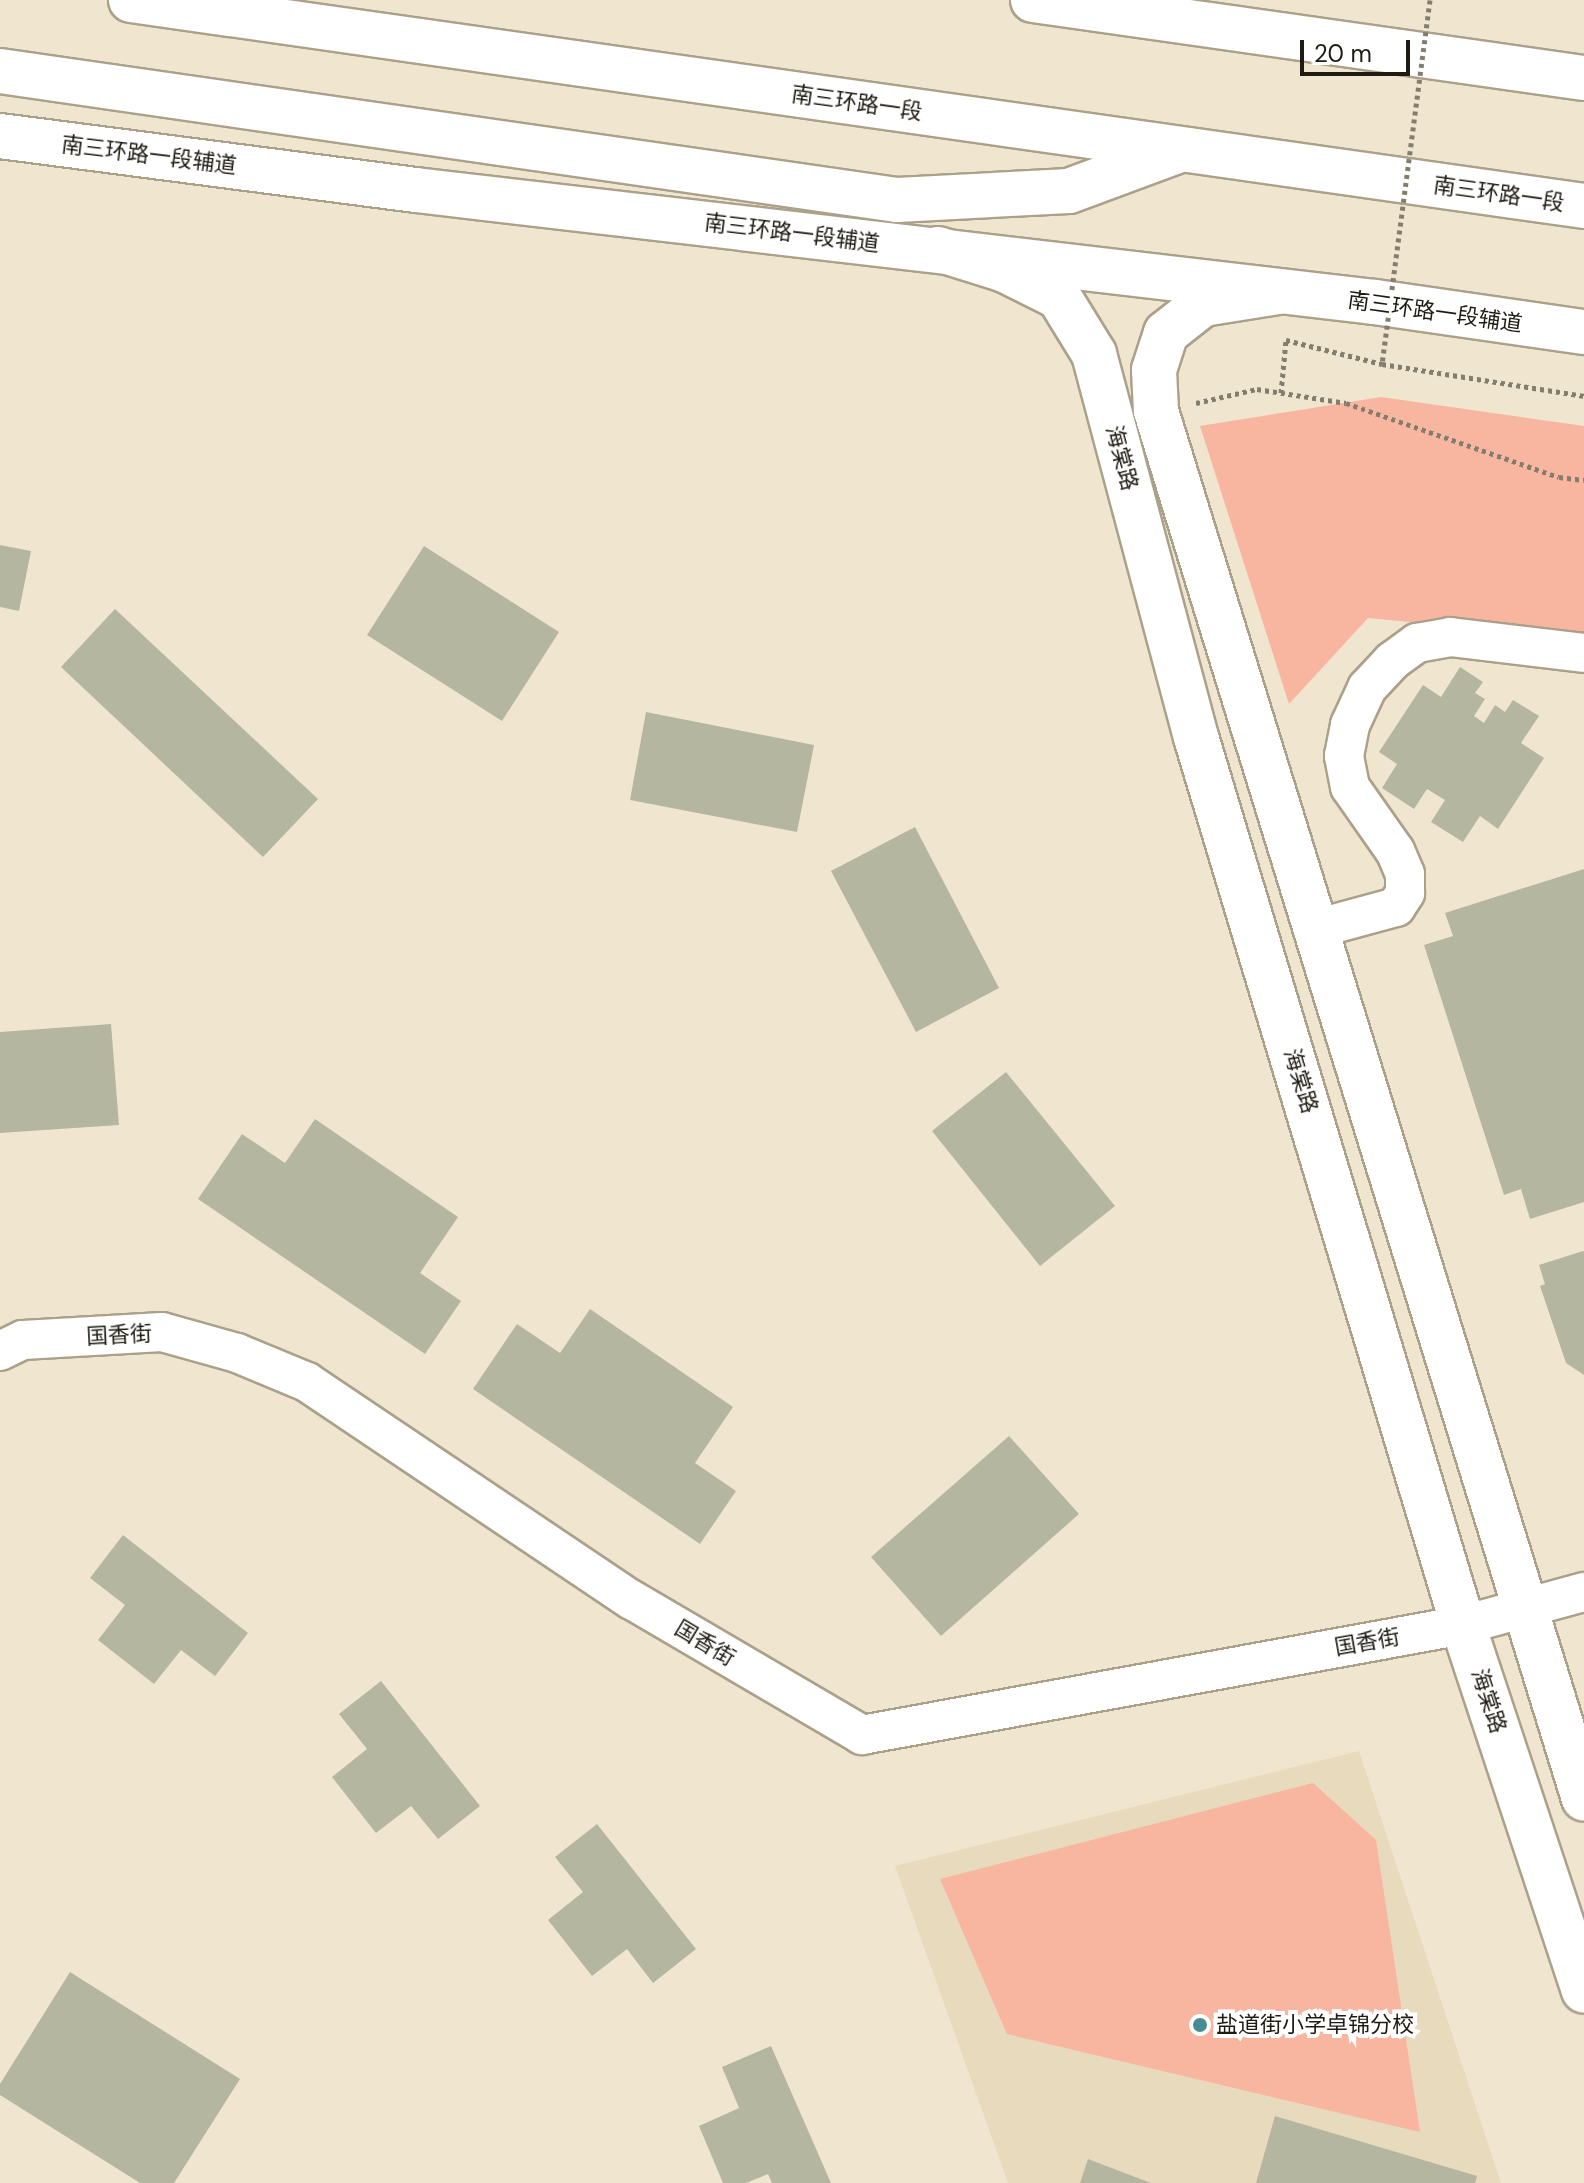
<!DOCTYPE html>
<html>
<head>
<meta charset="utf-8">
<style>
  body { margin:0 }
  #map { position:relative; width:1584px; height:2183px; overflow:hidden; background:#f0e6cf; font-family:"DM Sans","Noto Sans SC",sans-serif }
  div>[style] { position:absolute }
  .built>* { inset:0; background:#e8dabd }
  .green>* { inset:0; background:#f8b59f }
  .building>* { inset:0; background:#b5b69f }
  .path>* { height:5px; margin-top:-2.5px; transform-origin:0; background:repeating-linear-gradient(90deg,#837d6d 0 4px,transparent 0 8px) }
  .roads { filter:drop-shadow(2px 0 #aba18b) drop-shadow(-2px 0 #aba18b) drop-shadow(0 2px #aba18b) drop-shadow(0 -2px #aba18b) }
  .minor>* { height:38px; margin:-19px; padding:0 19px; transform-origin:19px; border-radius:19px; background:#fff }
  .major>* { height:44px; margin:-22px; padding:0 22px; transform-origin:22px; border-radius:22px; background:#fff }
  .highway>* { height:44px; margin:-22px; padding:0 22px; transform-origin:22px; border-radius:22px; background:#fff }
  .path-bridge>* { height:5px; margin-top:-2.5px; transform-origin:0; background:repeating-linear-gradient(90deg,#837d6d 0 4px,transparent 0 8px) }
  .dots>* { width:22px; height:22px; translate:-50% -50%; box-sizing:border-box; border:4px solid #fff; border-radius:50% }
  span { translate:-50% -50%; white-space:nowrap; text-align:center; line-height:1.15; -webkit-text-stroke:8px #fff; paint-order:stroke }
  .street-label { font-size:22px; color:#1f1b13 }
  .poi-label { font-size:22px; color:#1f1b13 }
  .left { translate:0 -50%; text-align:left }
  .scale { position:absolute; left:1300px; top:40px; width:110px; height:36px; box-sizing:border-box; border:4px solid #1f1b13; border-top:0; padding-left:10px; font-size:24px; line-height:28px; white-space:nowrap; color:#1f1b13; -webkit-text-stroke:6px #fff; paint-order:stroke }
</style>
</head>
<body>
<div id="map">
  <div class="built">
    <div style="clip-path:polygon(1359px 1751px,1501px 2183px,1008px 2183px,895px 1866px)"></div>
  </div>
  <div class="green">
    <div style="clip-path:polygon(1381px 397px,1584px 426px,1584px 638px,1368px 618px,1289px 704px,1200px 426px)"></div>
    <div style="clip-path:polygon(1313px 1783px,1376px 1840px,1420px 2132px,1007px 2034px,940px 1879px)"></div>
  </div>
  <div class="building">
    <div style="clip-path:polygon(0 545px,31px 551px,19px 611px,0 607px)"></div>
    <div style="clip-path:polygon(424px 546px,559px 632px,502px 721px,367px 635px)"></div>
    <div style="clip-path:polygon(115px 609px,318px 799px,263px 857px,61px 667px)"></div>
    <div style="clip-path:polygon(1460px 667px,1483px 682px,1475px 693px,1485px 699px,1474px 716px,1484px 723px,1495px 705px,1505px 712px,1513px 700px,1539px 716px,1521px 743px,1544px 758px,1498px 829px,1480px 816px,1463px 842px,1431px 822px,1445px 800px,1427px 789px,1414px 809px,1382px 788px,1397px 764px,1379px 752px,1423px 685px,1441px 697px)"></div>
    <div style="clip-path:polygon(646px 712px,814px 745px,797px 832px,630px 800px)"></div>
    <div style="clip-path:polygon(915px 827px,999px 988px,916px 1032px,831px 871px)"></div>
    <div style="clip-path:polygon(1584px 869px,1584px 1202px,1530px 1219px,1521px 1189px,1504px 1195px,1424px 945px,1453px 936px,1445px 913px)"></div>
    <div style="clip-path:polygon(111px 1024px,119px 1125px,0 1133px,0 1032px)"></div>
    <div style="clip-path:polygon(1006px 1072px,1115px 1206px,1040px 1266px,932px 1131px)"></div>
    <div style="clip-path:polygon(315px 1119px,458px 1217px,420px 1273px,461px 1301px,425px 1354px,198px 1199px,242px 1134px,285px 1163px)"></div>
    <div style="clip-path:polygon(1583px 1251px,1584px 1252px,1584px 1375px,1566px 1363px,1540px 1286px,1545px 1284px,1539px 1265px)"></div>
    <div style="clip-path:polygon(590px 1309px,733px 1407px,695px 1463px,736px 1491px,700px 1544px,473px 1389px,517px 1324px,560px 1353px)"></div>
    <div style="clip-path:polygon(1009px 1436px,1079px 1514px,941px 1636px,871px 1557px)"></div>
    <div style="clip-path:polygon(123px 1535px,248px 1633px,215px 1676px,181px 1650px,154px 1684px,98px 1640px,125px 1605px,90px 1578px)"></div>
    <div style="clip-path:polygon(381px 1681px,480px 1806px,438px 1839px,411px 1806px,376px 1833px,332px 1777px,367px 1749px,339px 1714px)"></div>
    <div style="clip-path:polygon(597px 1824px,696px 1949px,653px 1983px,627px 1949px,592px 1976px,548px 1920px,583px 1892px,555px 1857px)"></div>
    <div style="clip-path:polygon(70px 1972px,240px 2079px,174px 2183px,140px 2183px,0 2095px,0 2084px)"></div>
    <div style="clip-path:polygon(771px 2046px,831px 2183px,772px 2183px,768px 2174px,746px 2183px,723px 2183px,699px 2126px,739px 2108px,722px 2067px)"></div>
    <div style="clip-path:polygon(1275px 2116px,1477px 2176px,1475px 2183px,1256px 2183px)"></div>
    <div style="clip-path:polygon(1088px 2159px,1151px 2183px,1080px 2183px)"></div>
  </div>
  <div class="path">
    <div style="left:1281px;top:393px;width:53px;rotate:-84.6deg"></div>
    <div style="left:1286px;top:340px;width:99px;rotate:14deg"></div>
    <div style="left:1196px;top:403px;width:63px;rotate:-12.9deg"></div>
    <div style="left:1257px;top:389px;width:90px;rotate:8.9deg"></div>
    <div style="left:1346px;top:403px;width:225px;rotate:19.2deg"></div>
    <div style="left:1559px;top:477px;width:25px;rotate:7deg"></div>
  </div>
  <div class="roads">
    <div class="minor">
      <div style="left:1315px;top:929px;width:84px;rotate:-15.2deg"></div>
      <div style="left:1396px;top:907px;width:17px;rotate:-57deg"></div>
      <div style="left:1405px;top:893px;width:19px;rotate:-90deg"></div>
      <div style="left:1405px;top:874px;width:25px;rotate:-113deg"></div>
      <div style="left:1395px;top:851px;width:78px;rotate:-125.1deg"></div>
      <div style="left:1350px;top:787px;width:32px;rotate:-101deg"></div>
      <div style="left:1344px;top:756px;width:32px;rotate:-79deg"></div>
      <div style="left:1350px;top:725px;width:41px;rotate:-65.3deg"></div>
      <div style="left:1367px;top:688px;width:37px;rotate:-47deg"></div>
      <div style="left:1392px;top:661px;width:31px;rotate:-36deg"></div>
      <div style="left:1417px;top:643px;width:34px;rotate:-10deg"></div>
      <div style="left:1450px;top:637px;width:135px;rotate:6.8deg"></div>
      <div style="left:0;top:1351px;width:25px;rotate:-26deg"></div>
      <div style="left:23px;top:1340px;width:139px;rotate:-3.3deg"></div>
      <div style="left:162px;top:1332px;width:78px;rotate:15.6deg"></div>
      <div style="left:237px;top:1353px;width:76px;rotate:22.5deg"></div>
      <div style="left:307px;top:1382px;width:391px;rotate:33.9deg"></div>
      <div style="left:632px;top:1600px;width:267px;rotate:30.4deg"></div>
      <div style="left:862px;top:1735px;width:611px;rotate:-10.37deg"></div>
      <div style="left:1463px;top:1625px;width:125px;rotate:-15.3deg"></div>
    </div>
    <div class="major">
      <div style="left:0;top:136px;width:419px;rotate:7.4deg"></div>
      <div style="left:416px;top:190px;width:966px;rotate:6.66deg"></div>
      <div style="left:1375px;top:302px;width:211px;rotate:8.2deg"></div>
      <div style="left:938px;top:249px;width:70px;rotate:17.4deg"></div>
      <div style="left:1005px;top:270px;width:60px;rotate:26.6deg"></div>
      <div style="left:1059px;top:297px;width:67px;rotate:58.4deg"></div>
      <div style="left:1094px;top:354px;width:396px;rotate:75.1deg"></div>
      <div style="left:1196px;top:737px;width:927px;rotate:73.27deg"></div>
      <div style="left:1463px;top:1625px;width:385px;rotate:71.7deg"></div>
      <div style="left:1278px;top:292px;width:76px;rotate:170.9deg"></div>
      <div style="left:1203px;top:304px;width:47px;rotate:141.9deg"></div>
      <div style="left:1166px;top:333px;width:39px;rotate:108deg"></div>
      <div style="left:1154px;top:370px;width:41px;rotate:87.2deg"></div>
      <div style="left:1156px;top:411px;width:1452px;rotate:72.86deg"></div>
    </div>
    <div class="highway">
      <div style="left:131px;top:0;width:1468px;rotate:8.07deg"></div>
      <div style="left:1033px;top:0;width:556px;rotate:8.06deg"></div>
      <div style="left:0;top:71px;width:906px;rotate:8.18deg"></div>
      <div style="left:897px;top:200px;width:172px;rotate:-3deg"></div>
      <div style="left:1069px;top:191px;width:115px;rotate:-20.3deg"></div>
    </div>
  </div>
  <div class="path-bridge">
    <div style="left:1430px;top:0;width:367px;rotate:97.5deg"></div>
    <div style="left:1382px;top:364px;width:205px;rotate:9deg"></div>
  </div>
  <div class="dots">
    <div style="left:1200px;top:2025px;background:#458c94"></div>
  </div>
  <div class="street-label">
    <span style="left:857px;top:103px;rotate:8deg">南三环路一段</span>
    <span style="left:149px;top:155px;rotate:7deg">南三环路一段辅道</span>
    <span style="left:1499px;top:194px;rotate:8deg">南三环路一段</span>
    <span style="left:792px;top:233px;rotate:7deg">南三环路一段辅道</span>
    <span style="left:1435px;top:312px;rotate:8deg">南三环路一段辅道</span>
    <span style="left:1122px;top:458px;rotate:75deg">海棠路</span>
    <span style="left:1301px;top:1081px;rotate:73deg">海棠路</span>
    <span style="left:119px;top:1335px;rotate:-3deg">国香街</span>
    <span style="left:1367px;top:1642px;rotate:-10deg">国香街</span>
    <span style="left:705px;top:1643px;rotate:31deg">国香街</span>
    <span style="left:1489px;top:1701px;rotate:72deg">海棠路</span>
  </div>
  <div class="poi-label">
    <span class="left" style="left:1216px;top:2025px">盐道街小学卓锦分校</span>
  </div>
  <div class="scale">20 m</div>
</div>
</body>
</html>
